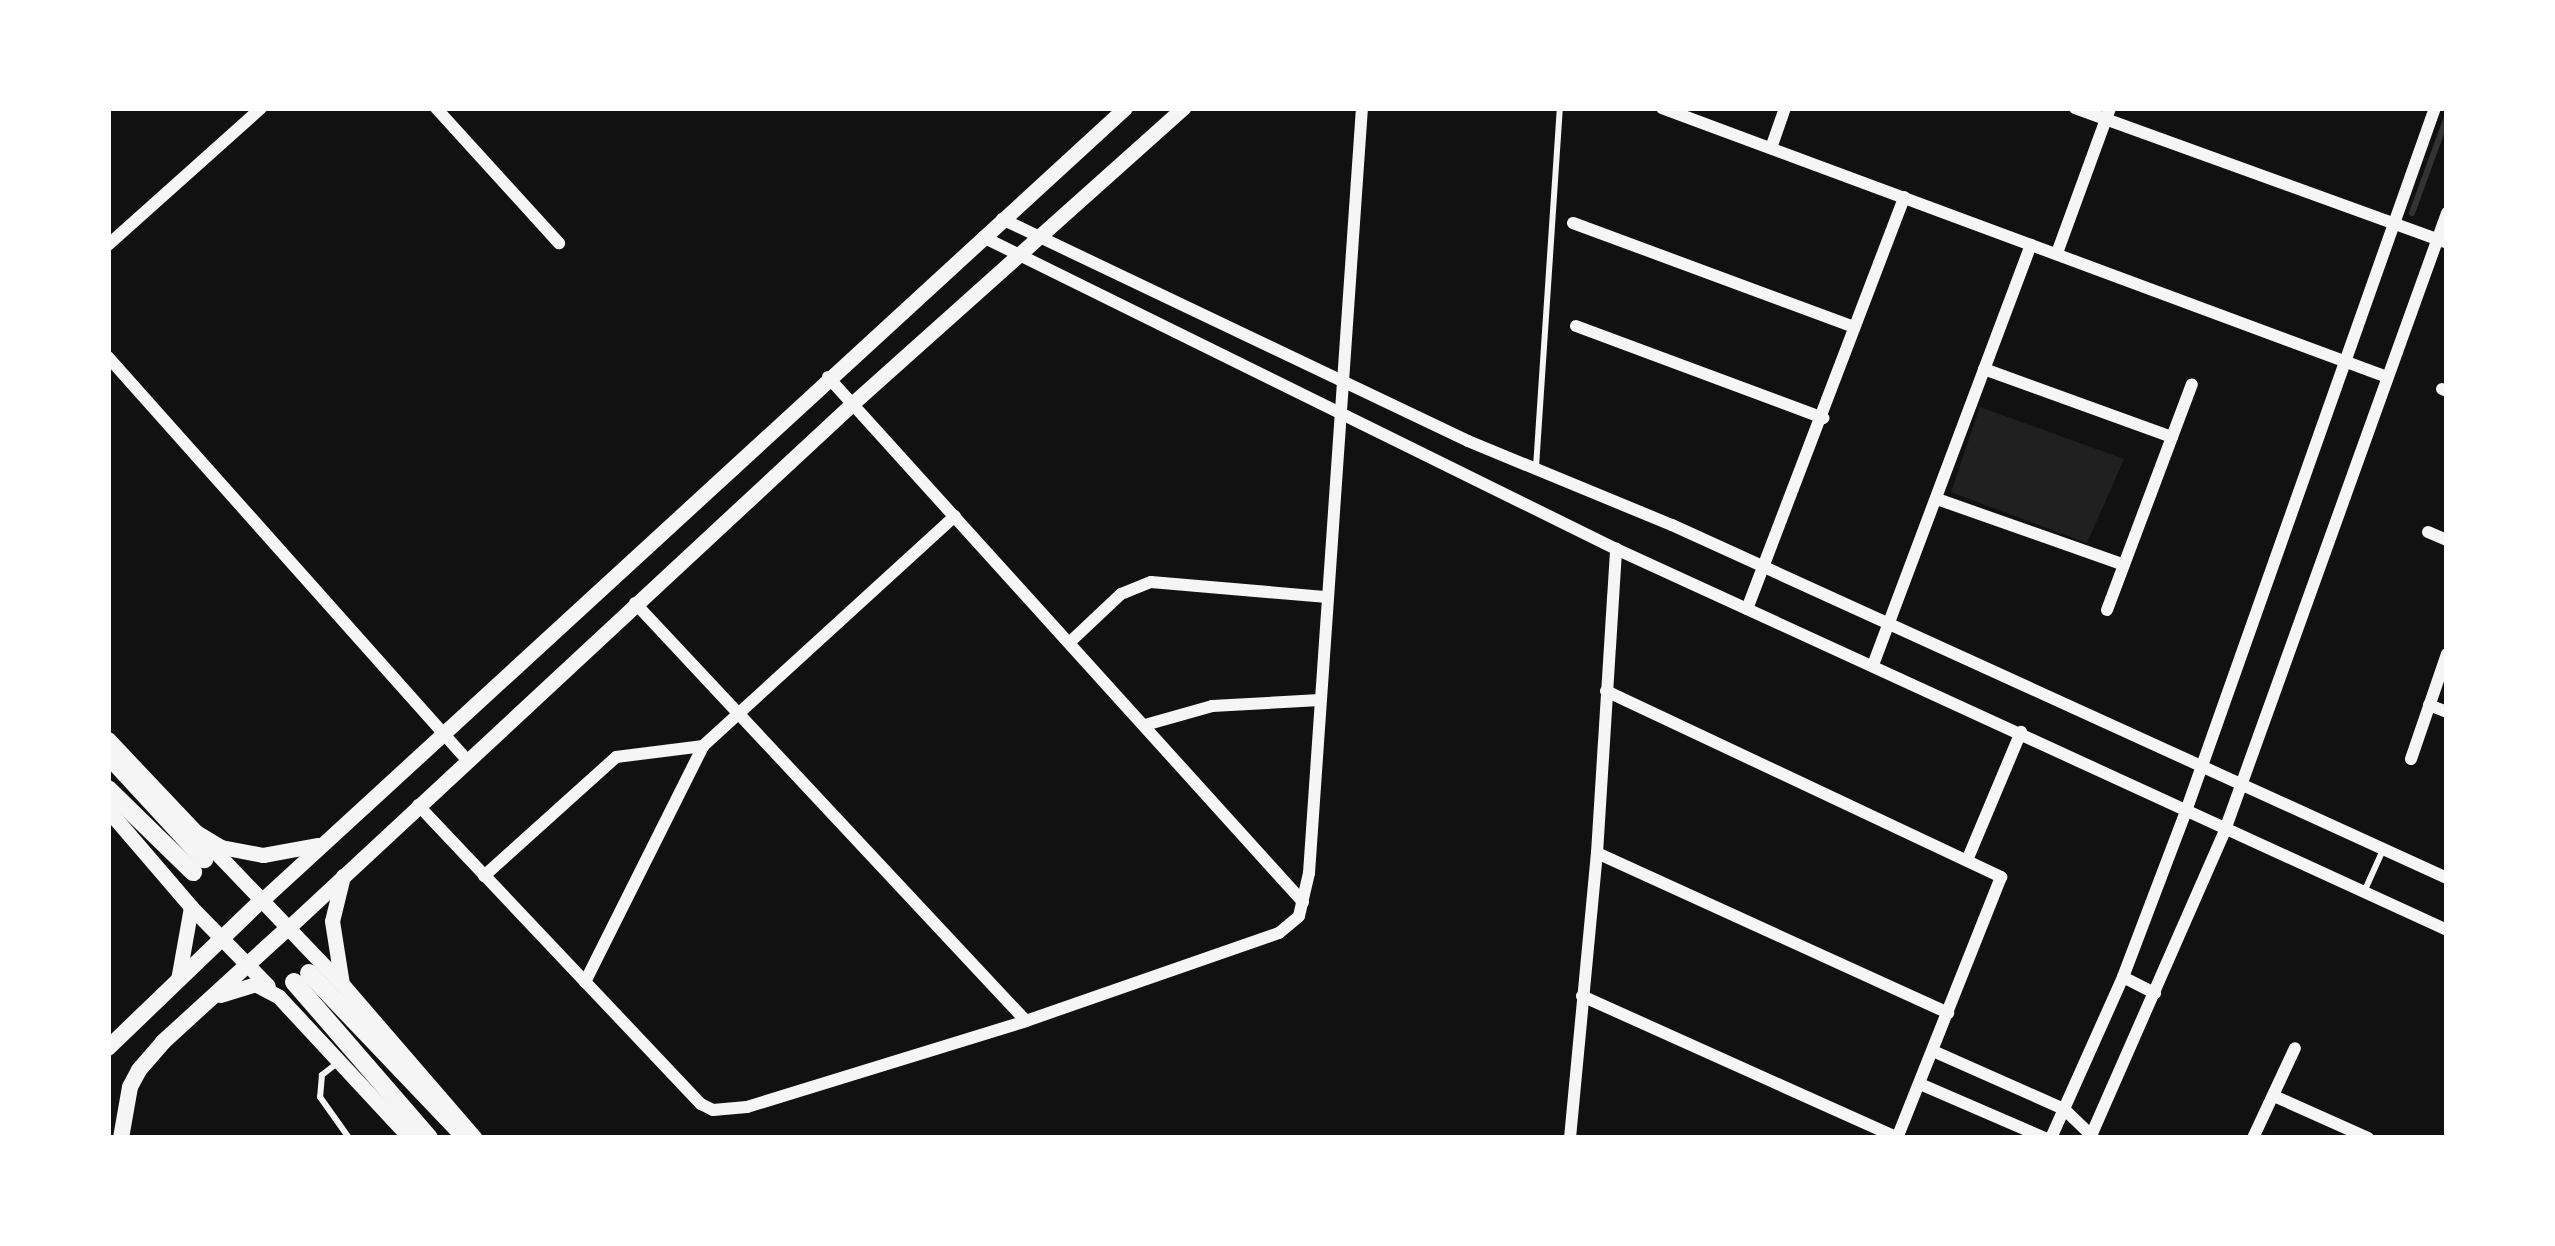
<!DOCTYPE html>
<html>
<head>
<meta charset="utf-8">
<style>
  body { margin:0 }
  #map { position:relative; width:2555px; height:1246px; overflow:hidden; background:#111; font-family:"Roboto Condensed",sans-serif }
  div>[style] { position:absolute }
  .green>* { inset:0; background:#202020 }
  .stream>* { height:6px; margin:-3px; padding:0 3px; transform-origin:3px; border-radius:3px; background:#333 }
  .service>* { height:6px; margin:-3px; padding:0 3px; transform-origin:3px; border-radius:3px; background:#f5f5f5 }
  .minor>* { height:12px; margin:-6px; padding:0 6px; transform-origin:6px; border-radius:6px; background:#f5f5f5 }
  .tertiary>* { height:15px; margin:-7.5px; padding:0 7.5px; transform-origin:7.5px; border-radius:7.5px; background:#f5f5f5 }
  .secondary>* { height:16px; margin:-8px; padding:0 8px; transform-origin:8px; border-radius:8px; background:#f5f5f5 }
  .primary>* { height:18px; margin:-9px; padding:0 9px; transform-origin:9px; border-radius:9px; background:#f5f5f5 }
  span { translate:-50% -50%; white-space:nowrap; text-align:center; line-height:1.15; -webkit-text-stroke:12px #fff; paint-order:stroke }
  .frame { position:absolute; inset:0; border:111px solid #fff; pointer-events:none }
</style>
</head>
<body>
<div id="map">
  <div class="green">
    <div style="clip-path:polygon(1980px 407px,2124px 459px,2087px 543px,1951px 492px)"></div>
  </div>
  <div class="stream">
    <div style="left:2412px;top:213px;width:102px;rotate:-70deg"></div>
  </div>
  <div class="service">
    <div style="left:1536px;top:467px;width:360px;rotate:-86.2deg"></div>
    <div style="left:2364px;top:892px;width:46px;rotate:-65.7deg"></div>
    <div style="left:336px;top:1064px;width:18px;rotate:142deg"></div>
    <div style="left:322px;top:1075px;width:22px;rotate:95deg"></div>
    <div style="left:320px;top:1097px;width:50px;rotate:54.7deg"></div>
  </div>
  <div class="minor">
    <div style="left:436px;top:108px;width:183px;rotate:47.7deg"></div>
    <div style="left:1662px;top:108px;width:773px;rotate:20.36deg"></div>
    <div style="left:2075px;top:108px;width:396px;rotate:19.9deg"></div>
    <div style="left:1771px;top:148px;width:42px;rotate:-70.7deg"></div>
    <div style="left:1002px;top:219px;width:516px;rotate:25.47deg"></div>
    <div style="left:1468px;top:441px;width:221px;rotate:22.4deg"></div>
    <div style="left:1672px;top:525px;width:852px;rotate:24.49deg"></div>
    <div style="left:1573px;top:223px;width:300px;rotate:20.3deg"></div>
    <div style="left:983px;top:237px;width:706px;rotate:26.24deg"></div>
    <div style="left:1616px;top:549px;width:914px;rotate:24.63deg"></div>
    <div style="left:108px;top:245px;width:205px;rotate:-41.8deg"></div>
    <div style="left:2057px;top:253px;width:154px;rotate:-69.9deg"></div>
    <div style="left:1576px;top:326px;width:264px;rotate:20.4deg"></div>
    <div style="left:108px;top:357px;width:540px;rotate:48.3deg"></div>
    <div style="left:1984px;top:369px;width:200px;rotate:19.9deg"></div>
    <div style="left:828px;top:377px;width:708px;rotate:47.86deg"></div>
    <div style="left:2442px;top:389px;width:5px;rotate:22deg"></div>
    <div style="left:1937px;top:499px;width:198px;rotate:19.4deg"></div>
    <div style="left:2428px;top:532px;width:21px;rotate:23deg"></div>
    <div style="left:635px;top:603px;width:572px;rotate:46.91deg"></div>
    <div style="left:1747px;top:609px;width:441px;rotate:-69.1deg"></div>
    <div style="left:2107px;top:610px;width:241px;rotate:-69.4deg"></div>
    <div style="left:1070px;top:642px;width:70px;rotate:-43.3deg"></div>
    <div style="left:1121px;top:594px;width:32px;rotate:-22deg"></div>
    <div style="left:1151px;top:582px;width:177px;rotate:4.9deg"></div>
    <div style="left:1873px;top:665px;width:449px;rotate:-69.4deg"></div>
    <div style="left:1606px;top:691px;width:437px;rotate:25.2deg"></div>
    <div style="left:2001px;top:877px;width:281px;rotate:111.7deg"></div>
    <div style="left:2429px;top:705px;width:19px;rotate:21deg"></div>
    <div style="left:1145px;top:725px;width:70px;rotate:-15.8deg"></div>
    <div style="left:1212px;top:706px;width:108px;rotate:-3.2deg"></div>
    <div style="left:2411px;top:759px;width:111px;rotate:-71.1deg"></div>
    <div style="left:418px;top:805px;width:412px;rotate:46.6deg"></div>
    <div style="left:701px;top:1104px;width:13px;rotate:27deg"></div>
    <div style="left:713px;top:1110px;width:34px;rotate:-5deg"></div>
    <div style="left:747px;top:1107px;width:292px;rotate:-17.1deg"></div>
    <div style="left:1026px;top:1021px;width:268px;rotate:-19.2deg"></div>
    <div style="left:1279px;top:933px;width:26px;rotate:-40deg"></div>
    <div style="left:1299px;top:916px;width:44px;rotate:-76.9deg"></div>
    <div style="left:1309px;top:873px;width:767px;rotate:-86.04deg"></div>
    <div style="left:1597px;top:853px;width:386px;rotate:24.5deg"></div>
    <div style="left:1968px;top:858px;width:137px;rotate:-67.2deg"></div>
    <div style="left:484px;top:876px;width:178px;rotate:-42deg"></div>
    <div style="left:616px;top:757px;width:88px;rotate:-7.2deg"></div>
    <div style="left:703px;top:746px;width:341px;rotate:-42.4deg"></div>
    <div style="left:2123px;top:977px;width:36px;rotate:27deg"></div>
    <div style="left:585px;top:982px;width:264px;rotate:-63.4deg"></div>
    <div style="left:1582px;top:996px;width:346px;rotate:24.2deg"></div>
    <div style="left:1933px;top:1051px;width:143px;rotate:23.9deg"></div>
    <div style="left:2064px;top:1109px;width:40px;rotate:44deg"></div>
    <div style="left:1920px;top:1084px;width:136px;rotate:23.4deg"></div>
    <div style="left:2274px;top:1096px;width:103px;rotate:24.1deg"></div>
    <div style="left:1570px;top:1138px;width:286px;rotate:-84.6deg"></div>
    <div style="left:1597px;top:853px;width:305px;rotate:-86.4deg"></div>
    <div style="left:2051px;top:1138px;width:176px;rotate:-65.9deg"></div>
    <div style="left:2123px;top:977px;width:178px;rotate:-69.2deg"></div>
    <div style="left:2186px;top:811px;width:746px;rotate:-70.5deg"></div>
    <div style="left:2090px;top:1138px;width:336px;rotate:-66.3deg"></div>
    <div style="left:2225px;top:830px;width:656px;rotate:-70.21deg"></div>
    <div style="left:2253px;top:1138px;width:99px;rotate:-65deg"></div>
  </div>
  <div class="tertiary">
    <div style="left:108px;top:739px;width:128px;rotate:46.6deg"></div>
    <div style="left:196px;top:832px;width:29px;rotate:31deg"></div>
    <div style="left:221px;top:847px;width:43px;rotate:10.8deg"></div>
    <div style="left:263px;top:855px;width:56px;rotate:-10.3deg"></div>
    <div style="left:108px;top:810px;width:128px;rotate:49.4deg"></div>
    <div style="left:191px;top:907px;width:74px;rotate:100.1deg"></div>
    <div style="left:207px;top:843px;width:192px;rotate:46.3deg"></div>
    <div style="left:343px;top:876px;width:46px;rotate:103.7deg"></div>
    <div style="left:332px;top:921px;width:64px;rotate:81deg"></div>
    <div style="left:342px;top:984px;width:203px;rotate:49.2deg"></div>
    <div style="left:261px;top:901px;width:1173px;rotate:-42.55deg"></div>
    <div style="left:191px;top:907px;width:110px;rotate:45.7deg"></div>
    <div style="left:288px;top:928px;width:771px;rotate:-42.9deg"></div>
    <div style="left:853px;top:403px;width:443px;rotate:-41.8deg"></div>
    <div style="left:220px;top:995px;width:37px;rotate:-17deg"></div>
    <div style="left:255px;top:984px;width:27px;rotate:28deg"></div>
    <div style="left:279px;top:997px;width:192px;rotate:47.1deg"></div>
  </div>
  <div class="secondary">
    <div style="left:108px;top:1048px;width:212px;rotate:-43.9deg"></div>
    <div style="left:121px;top:1138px;width:52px;rotate:-80deg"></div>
    <div style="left:130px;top:1087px;width:19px;rotate:-62deg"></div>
    <div style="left:139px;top:1070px;width:37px;rotate:-49deg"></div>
    <div style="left:163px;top:1042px;width:169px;rotate:-42.4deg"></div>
  </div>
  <div class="primary">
    <div style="left:108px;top:755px;width:142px;rotate:47.3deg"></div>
    <div style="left:108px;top:789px;width:119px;rotate:44.3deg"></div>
    <div style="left:309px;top:973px;width:228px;rotate:46.4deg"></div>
    <div style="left:294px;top:982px;width:206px;rotate:49.1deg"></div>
  </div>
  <div class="frame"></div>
</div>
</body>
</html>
